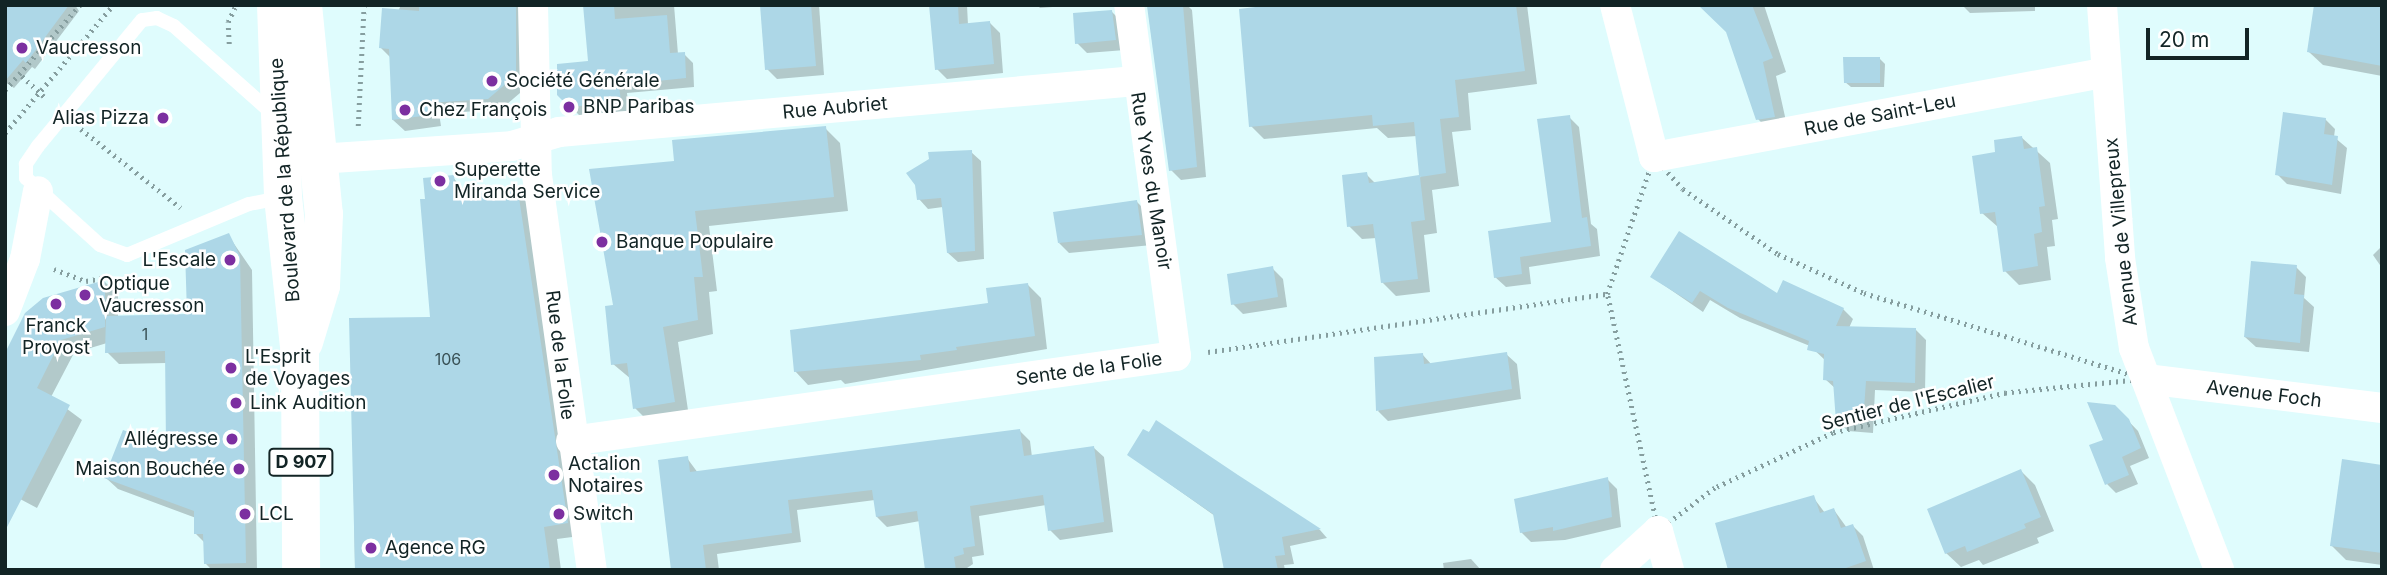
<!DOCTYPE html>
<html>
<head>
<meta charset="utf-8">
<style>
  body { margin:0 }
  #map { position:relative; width:2387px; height:575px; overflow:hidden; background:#dffcfd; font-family:Inter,sans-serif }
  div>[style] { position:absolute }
  .shadow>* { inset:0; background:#0003 }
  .building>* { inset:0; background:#add7e7 }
  .path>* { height:4.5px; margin-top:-2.25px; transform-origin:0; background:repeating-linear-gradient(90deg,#869e9f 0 2px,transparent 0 7px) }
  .service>* { height:14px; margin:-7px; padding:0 7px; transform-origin:7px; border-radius:7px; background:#fff }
  .minor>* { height:30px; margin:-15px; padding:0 15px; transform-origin:15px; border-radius:15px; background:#fff }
  .primary>* { height:38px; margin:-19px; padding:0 19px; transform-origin:19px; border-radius:19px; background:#fff }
  .dots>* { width:19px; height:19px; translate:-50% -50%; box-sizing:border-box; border:4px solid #fff; border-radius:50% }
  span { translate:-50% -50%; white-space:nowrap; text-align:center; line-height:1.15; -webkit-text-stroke:5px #fff; paint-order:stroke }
  .number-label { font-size:16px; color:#395156 }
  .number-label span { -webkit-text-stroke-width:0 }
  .shield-label span { padding:2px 5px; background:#fff; border:2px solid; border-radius:5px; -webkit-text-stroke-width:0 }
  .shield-label { font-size:18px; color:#122425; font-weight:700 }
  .poi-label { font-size:19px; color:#122425 }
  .left { translate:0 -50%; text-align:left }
  .right { translate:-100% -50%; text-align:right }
  .street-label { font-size:19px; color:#122425 }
  .frame { position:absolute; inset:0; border:7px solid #122425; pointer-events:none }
  .scale { position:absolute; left:2146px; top:28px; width:103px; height:32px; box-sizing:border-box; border:4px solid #122425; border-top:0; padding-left:9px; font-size:21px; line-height:24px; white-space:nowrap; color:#122425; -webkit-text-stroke:5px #fff; paint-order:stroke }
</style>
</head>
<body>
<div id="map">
  <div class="shadow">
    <div style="clip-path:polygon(5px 5px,75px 5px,79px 11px,35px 69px,32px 67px,14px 88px,5px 82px)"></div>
    <div style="clip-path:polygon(401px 5px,523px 5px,527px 87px,500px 110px,439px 113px,441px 126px,405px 131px,393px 120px,391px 58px,381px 48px)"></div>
    <div style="clip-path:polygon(585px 5px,674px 5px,678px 54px,684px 54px,693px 63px,694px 87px,627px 93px,629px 111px,579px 115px,559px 95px,589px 63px)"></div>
    <div style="clip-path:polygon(762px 5px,819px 5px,824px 75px,777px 79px,767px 69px)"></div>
    <div style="clip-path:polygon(931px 5px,967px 5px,968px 25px,990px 23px,1000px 33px,1003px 73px,947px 79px,937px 69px)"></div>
    <div style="clip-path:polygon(1037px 5px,1078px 5px,1040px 8px)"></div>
    <div style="clip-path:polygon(1150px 5px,1187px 5px,1192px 10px,1206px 177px,1181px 180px,1171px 170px)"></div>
    <div style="clip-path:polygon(1294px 5px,1527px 5px,1537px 84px,1468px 93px,1471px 130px,1452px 132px,1459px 186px,1432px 190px,1437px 233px,1424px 235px,1430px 292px,1396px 296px,1382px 282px,1377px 238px,1362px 239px,1349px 226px,1366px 174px,1375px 183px,1421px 177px,1417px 136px,1388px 138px,1377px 128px,1264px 139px,1251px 126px)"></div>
    <div style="clip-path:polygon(1699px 5px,1764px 5px,1786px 72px,1776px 76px,1788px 130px,1772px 133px,1758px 119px,1728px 32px)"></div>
    <div style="clip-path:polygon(1962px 5px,2035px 5px,2035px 11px,1970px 13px)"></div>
    <div style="clip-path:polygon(2382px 5px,2382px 76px,2323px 65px,2309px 52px)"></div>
    <div style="clip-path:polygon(1111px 11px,1122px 22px,1125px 50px,1087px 53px,1077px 43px)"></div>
    <div style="clip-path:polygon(1880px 59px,1885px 64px,1884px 87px,1851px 87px,1845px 82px)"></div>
    <div style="clip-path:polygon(1569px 117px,1579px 127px,1591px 224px,1597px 229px,1600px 256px,1529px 267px,1531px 284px,1506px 287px,1495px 277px,1553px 224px)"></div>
    <div style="clip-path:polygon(2325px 119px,2335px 129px,2334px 137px,2347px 148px,2341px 194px,2287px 184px,2277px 174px)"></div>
    <div style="clip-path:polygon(825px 128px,840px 143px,848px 211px,709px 226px,717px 291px,709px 292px,713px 334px,678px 342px,689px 417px,650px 423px,635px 408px,631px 379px,613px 364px,615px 306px,675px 162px)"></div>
    <div style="clip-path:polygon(2021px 137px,2050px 163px,2058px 219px,2052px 220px,2055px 246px,2047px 247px,2051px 280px,2019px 285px,2005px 271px,1998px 227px,1982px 213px,1997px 154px)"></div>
    <div style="clip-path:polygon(971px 152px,981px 161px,984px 259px,958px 262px,948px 253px,943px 207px,928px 209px,919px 199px)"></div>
    <div style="clip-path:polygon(453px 177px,467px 196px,517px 193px,531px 206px,580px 536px,557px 539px,561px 570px,355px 570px,351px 320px,432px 319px,427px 201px)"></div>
    <div style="clip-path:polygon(1137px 202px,1147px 212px,1152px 245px,1069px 253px,1059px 243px)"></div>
    <div style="clip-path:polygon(228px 235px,252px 270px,257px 570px,212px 570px,206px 564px,205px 543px,196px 534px,196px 518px,118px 489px,106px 478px,168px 447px,167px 363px,119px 364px,107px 352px,107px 343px,74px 353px,51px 397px,82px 420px,37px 508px,5px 491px,5px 374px,105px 282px,118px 295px,118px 317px,188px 316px)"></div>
    <div style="clip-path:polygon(2382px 246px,2382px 268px,2373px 255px)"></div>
    <div style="clip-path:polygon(2296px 267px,2306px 277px,2304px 298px,2314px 307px,2309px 352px,2256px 347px,2245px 337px)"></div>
    <div style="clip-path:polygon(1272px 268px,1283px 279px,1287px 307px,1243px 314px,1233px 304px)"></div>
    <div style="clip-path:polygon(1652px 277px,1843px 309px,1853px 319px,1849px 328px,1916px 330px,1926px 340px,1925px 392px,1875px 390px,1873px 433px,1848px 431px,1838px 421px,1836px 389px,1825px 379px,1826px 361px,1810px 346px,1740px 318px,1710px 300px,1703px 312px)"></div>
    <div style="clip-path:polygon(1028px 285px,1041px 298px,1047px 349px,845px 384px,841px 380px,808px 385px,795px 371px,990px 305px)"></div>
    <div style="clip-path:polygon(1422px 354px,1432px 365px,1506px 354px,1517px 364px,1521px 399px,1388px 421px,1378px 411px)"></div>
    <div style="clip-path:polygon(2114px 406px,2138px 431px,2149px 458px,2130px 466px,2138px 484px,2116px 493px,2107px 484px,2105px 441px)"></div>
    <div style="clip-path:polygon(1157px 423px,1320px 530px,1327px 538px,1290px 546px,1294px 564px,1284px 565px,1285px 570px,1226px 570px,1215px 516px,1129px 455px)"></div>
    <div style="clip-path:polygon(1020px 431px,1030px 441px,1032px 457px,1094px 448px,1104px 457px,1113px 532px,1060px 540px,1050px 530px,1046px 505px,979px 516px,984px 555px,972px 557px,973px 564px,964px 570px,927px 570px,920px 521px,887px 527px,877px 517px,875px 500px,797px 510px,801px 542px,717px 554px,719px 570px,675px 570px,687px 458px,698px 473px)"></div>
    <div style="clip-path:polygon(2382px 466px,2382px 565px,2346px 560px,2332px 546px)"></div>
    <div style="clip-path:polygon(2021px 471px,2035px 485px,2054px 531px,2037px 538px,2039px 543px,1983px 565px,1979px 560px,1961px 567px,1946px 553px)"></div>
    <div style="clip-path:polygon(1607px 479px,1617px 489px,1621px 527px,1565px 540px,1531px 542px,1521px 532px)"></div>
    <div style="clip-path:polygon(1813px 497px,1825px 513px,1834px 510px,1847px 528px,1853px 526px,1863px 536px,1874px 570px,1729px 570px)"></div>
    <div style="clip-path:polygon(1471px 559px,1481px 570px,1444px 570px,1443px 563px)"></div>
  </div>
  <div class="building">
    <div style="clip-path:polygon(5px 5px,69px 5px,26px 63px,23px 60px,5px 81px)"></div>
    <div style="clip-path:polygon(419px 5px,516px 5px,516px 75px,488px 99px,428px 103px,430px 115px,392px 120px,389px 49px,379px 48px,382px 8px,419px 11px)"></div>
    <div style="clip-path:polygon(583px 5px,614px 5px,615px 19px,667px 15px,670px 53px,685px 52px,686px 78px,619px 85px,621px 102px,569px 107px,557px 95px,557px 64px,588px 61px)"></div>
    <div style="clip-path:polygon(760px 5px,811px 5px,816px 66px,765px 70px)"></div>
    <div style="clip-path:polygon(929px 5px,958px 5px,959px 24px,990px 21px,994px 64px,935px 70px)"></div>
    <div style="clip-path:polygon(1183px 5px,1197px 167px,1169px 171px,1147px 6px)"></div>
    <div style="clip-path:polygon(1272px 5px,1516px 5px,1525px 71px,1455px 80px,1459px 117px,1440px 119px,1446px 173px,1420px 177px,1425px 220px,1411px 222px,1418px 279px,1381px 283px,1373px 224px,1347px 227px,1342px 175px,1367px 172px,1369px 183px,1419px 175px,1414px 122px,1373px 126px,1372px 115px,1249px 127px,1239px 9px)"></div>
    <div style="clip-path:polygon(1698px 5px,1752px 5px,1773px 58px,1763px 62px,1775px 117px,1756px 120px,1726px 32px)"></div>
    <div style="clip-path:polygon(2314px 5px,2382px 5px,2382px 66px,2307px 52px)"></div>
    <div style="clip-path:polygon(1112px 10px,1116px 40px,1075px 44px,1073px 13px)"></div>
    <div style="clip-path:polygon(1843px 57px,1880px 57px,1880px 83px,1844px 83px)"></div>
    <div style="clip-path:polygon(2283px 112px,2326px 118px,2324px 134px,2338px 136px,2332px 185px,2275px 175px)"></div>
    <div style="clip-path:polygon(1570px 115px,1582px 218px,1587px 217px,1591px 246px,1520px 257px,1522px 274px,1494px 278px,1488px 231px,1551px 222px,1537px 119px)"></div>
    <div style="clip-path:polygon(826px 126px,834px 197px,695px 211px,703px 277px,694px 277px,698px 320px,663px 327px,675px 402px,633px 409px,627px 363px,611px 365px,605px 306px,613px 305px,589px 169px,674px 161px,672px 140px)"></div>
    <div style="clip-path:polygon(2022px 136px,2024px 149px,2037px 147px,2045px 206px,2039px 207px,2042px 232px,2034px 234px,2038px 266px,2003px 272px,1995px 212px,1980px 214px,1972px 156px,1995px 152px,1994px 140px)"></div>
    <div style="clip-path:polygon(972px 150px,975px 251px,947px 253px,941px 198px,917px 200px,915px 185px,906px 173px,929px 159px,928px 152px)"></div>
    <div style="clip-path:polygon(454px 175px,456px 195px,518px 191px,568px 523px,544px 527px,550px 570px,355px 569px,349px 318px,430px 317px,420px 199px,425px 199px,423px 178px)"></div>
    <div style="clip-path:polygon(1137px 200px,1142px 235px,1058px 243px,1053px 212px)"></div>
    <div style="clip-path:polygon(1679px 231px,1777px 293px,1783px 280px,1844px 308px,1836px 326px,1916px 328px,1915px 383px,1866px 381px,1863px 423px,1836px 422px,1833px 381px,1823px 380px,1824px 354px,1807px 350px,1809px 341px,1728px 308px,1700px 291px,1692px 303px,1650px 277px)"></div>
    <div style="clip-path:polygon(229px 233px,240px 256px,246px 563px,204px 564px,203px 534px,194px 534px,194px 511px,104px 478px,123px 430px,166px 445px,165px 351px,105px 353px,106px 316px,187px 314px,185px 250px)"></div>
    <div style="clip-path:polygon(2251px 261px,2297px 265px,2294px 294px,2304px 295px,2300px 343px,2244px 337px)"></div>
    <div style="clip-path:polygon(1273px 266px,1278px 297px,1231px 305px,1227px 274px)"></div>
    <div style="clip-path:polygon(105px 280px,105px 327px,61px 340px,37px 388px,70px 405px,5px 531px,5px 353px,25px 313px,43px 298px)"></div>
    <div style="clip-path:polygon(1028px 283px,1035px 336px,956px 347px,957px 350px,920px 355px,921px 360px,794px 372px,790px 330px,988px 303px,986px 288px)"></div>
    <div style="clip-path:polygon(1507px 352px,1512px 389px,1376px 411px,1374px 357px,1423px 353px,1424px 364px)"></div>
    <div style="clip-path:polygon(2087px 402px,2115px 405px,2129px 419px,2141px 448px,2122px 457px,2129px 475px,2105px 485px,2089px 445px,2103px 440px)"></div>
    <div style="clip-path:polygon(1156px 420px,1238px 475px,1321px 529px,1282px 537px,1285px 555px,1275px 556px,1278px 570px,1224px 570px,1213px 514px,1127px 455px,1143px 429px,1149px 432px)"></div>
    <div style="clip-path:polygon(1020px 429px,1024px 456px,1094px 446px,1104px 522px,1048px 531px,1043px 495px,970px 506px,975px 546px,963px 548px,964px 554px,954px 557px,956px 570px,925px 570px,917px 511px,876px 517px,872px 490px,788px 500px,792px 533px,703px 545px,706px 570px,671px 570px,658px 460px,688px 456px,690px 472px)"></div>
    <div style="clip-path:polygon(2342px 459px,2382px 465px,2382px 553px,2330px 546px)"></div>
    <div style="clip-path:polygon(2021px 469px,2041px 517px,2024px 524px,2026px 528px,1967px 552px,1965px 546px,1945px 554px,1927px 509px)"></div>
    <div style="clip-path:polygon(1608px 477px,1612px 517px,1553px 531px,1553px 527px,1520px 533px,1514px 499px)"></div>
    <div style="clip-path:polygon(1814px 495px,1820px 513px,1834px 508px,1841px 528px,1853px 524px,1866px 561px,1840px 570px,1728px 570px,1715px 523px)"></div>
  </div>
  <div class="path">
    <div style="left:229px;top:44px;width:22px;rotate:-93deg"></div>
    <div style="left:228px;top:22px;width:19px;rotate:-65deg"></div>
    <div style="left:22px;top:76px;width:33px;rotate:43deg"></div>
    <div style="left:5px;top:90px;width:113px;rotate:-48.6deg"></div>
    <div style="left:358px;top:126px;width:121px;rotate:-87.2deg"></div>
    <div style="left:81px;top:129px;width:127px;rotate:38.3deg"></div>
    <div style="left:5px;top:133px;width:167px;rotate:-49.8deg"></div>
    <div style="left:1654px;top:157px;width:43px;rotate:47.8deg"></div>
    <div style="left:1683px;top:189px;width:115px;rotate:34.4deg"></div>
    <div style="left:1778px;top:254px;width:94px;rotate:24.4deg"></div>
    <div style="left:1864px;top:293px;width:295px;rotate:17deg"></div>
    <div style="left:2146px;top:379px;width:141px;rotate:174.3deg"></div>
    <div style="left:2006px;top:393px;width:178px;rotate:167deg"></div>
    <div style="left:1833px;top:433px;width:130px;rotate:155deg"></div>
    <div style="left:1715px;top:488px;width:71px;rotate:143deg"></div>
    <div style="left:1658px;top:531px;width:242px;rotate:-102.1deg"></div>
    <div style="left:1607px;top:294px;width:145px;rotate:-71.1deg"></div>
    <div style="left:54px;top:269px;width:34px;rotate:21deg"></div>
    <div style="left:86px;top:281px;width:27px;rotate:-10deg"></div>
    <div style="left:1208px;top:352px;width:403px;rotate:-8.3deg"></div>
  </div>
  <div class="service">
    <div style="left:273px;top:114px;width:132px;rotate:-138.4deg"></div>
    <div style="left:174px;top:26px;width:19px;rotate:-155deg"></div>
    <div style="left:157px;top:18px;width:15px;rotate:172deg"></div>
    <div style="left:142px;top:20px;width:163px;rotate:129.5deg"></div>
    <div style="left:38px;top:146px;width:22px;rotate:124deg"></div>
    <div style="left:26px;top:164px;width:14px;rotate:90deg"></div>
    <div style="left:26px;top:178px;width:100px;rotate:42.2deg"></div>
    <div style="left:100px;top:245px;width:29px;rotate:20deg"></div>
    <div style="left:127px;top:255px;width:132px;rotate:-22.7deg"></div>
    <div style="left:249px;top:204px;width:33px;rotate:-11deg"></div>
  </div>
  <div class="minor">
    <div style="left:533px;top:5px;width:170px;rotate:88.7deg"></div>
    <div style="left:537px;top:175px;width:399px;rotate:82.1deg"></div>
    <div style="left:1615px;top:5px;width:157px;rotate:75.6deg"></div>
    <div style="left:1654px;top:157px;width:459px;rotate:-10.6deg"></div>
    <div style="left:2102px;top:5px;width:254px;rotate:85.9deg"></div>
    <div style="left:2120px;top:258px;width:91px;rotate:81.2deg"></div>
    <div style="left:2134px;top:348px;width:238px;rotate:69deg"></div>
    <div style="left:318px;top:159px;width:194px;rotate:-3.8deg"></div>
    <div style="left:512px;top:146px;width:49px;rotate:-16.6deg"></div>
    <div style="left:559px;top:132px;width:579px;rotate:-5.05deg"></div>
    <div style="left:5px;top:311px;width:56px;rotate:-69deg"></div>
    <div style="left:25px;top:259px;width:69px;rotate:-79.2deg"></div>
    <div style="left:2146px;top:379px;width:238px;rotate:7deg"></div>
    <div style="left:571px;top:441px;width:611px;rotate:-8deg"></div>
    <div style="left:1176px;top:356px;width:354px;rotate:-97.6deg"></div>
    <div style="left:1615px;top:570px;width:58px;rotate:-42.2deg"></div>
    <div style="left:1658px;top:531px;width:41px;rotate:74.2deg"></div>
  </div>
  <div class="primary">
    <div style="left:276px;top:5px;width:192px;rotate:87.9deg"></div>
    <div style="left:283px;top:197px;width:159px;rotate:83.9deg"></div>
    <div style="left:300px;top:355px;width:215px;rotate:89.7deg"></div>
    <div style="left:303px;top:5px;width:210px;rotate:84.3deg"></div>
    <div style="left:324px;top:214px;width:72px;rotate:92.4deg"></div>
    <div style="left:321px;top:286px;width:59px;rotate:106.9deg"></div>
  </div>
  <div class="dots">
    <div style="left:22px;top:48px;background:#7c2fa0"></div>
    <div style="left:492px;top:81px;background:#7c2fa0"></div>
    <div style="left:569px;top:107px;background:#7c2fa0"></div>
    <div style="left:405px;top:110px;background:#7c2fa0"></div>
    <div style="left:163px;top:118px;background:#7c2fa0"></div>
    <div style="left:440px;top:181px;background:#7c2fa0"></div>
    <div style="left:602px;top:242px;background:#7c2fa0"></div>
    <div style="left:230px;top:260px;background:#7c2fa0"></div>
    <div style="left:85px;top:295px;background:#7c2fa0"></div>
    <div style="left:56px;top:304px;background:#7c2fa0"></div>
    <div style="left:231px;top:368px;background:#7c2fa0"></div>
    <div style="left:236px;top:403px;background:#7c2fa0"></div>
    <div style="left:232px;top:439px;background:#7c2fa0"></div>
    <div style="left:239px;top:469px;background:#7c2fa0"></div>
    <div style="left:554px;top:475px;background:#7c2fa0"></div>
    <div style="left:245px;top:514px;background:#7c2fa0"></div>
    <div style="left:559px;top:514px;background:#7c2fa0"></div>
    <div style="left:371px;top:548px;background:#7c2fa0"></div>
  </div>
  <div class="number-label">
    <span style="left:145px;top:334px">1</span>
    <span style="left:448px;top:359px">106</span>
  </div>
  <div class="shield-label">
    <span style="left:301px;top:462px">D 907</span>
  </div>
  <div class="poi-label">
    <span class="left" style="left:36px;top:48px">Vaucresson</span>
    <span class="left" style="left:506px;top:81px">Société Générale</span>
    <span class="left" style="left:583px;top:107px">BNP Paribas</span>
    <span class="left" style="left:419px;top:110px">Chez François</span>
    <span class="right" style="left:149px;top:118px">Alias Pizza</span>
    <span class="left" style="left:454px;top:181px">Superette<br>Miranda Service</span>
    <span class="left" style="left:616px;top:242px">Banque Populaire</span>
    <span class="right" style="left:216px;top:260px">L'Escale</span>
    <span class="left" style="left:99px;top:295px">Optique<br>Vaucresson</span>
    <span style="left:56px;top:337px">Franck<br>Provost</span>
    <span class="left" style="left:245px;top:368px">L'Esprit<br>de Voyages</span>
    <span class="left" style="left:250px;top:403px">Link Audition</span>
    <span class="right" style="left:218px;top:439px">Allégresse</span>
    <span class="left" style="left:568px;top:475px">Actalion<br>Notaires</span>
    <span class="right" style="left:225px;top:469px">Maison Bouchée</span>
    <span class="left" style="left:259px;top:514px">LCL</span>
    <span class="left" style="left:573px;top:514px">Switch</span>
    <span class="left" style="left:385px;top:548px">Agence RG</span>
  </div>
  <div class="street-label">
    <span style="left:835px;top:108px;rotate:-5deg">Rue Aubriet</span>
    <span style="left:1880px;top:115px;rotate:-11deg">Rue de Saint-Leu</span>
    <span style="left:285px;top:180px;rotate:-94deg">Boulevard de la République</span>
    <span style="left:1151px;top:181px;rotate:81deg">Rue Yves du Manoir</span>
    <span style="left:2121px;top:232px;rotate:-96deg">Avenue de Villepreux</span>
    <span style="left:560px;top:355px;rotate:83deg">Rue de la Folie</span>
    <span style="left:1089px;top:369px;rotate:-8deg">Sente de la Folie</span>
    <span style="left:2264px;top:394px;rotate:7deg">Avenue Foch</span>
    <span style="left:1908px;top:403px;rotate:-14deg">Sentier de l'Escalier</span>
  </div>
  <div class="frame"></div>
  <div class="scale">20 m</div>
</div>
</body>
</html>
